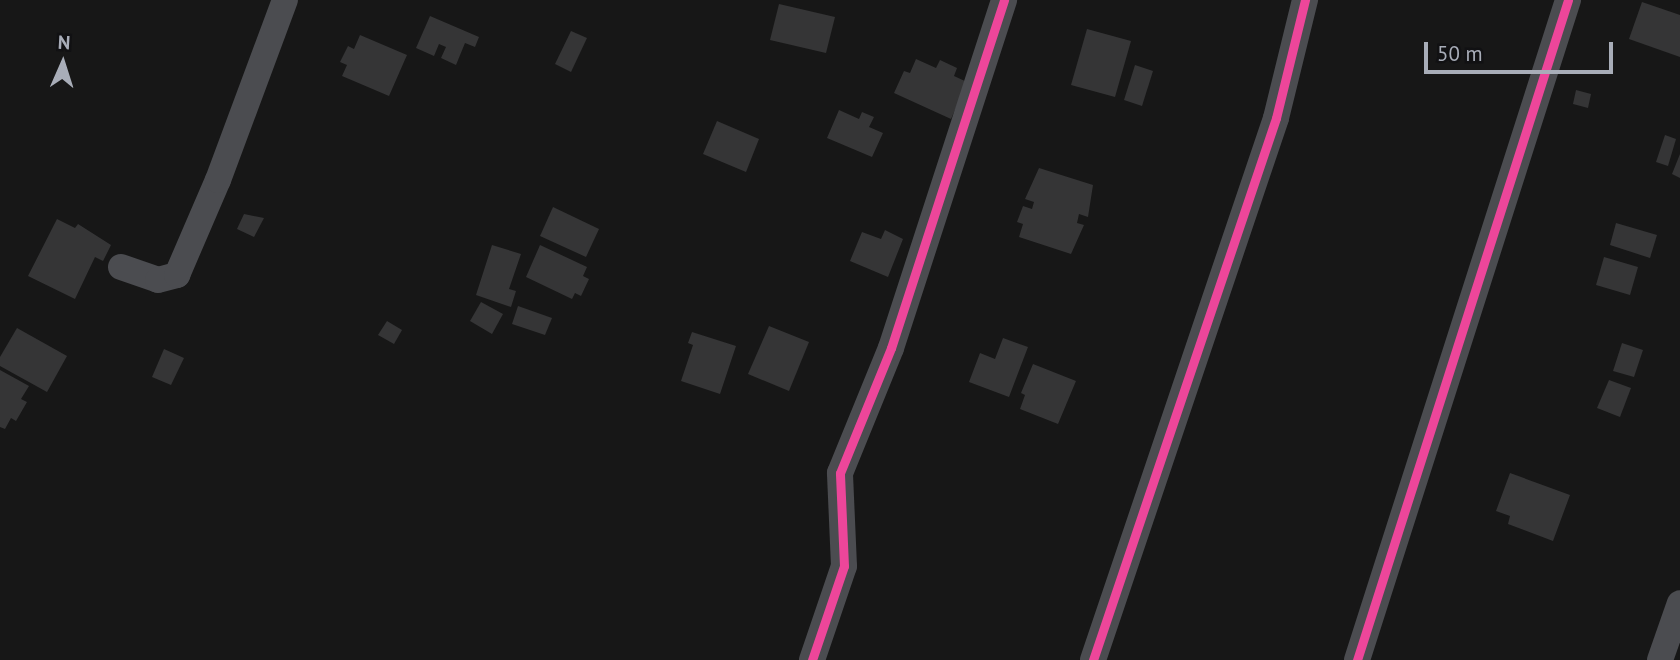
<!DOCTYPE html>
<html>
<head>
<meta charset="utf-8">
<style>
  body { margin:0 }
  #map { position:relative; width:1680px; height:660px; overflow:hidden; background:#171717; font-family:"PT Sans",sans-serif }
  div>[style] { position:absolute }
  .building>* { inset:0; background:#353536 }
  .street>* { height:26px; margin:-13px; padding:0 13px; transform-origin:13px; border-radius:13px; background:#4b4c50 }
  .cycleway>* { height:9px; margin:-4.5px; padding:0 4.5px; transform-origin:4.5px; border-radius:4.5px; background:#ed469a }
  span { translate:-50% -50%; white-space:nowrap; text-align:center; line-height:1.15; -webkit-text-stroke:7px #111113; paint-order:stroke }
  .north { position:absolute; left:28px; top:28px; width:70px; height:70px; -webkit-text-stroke:5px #111113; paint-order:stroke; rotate:3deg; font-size:19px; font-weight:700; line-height:28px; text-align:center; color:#a8adb8 }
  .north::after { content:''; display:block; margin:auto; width:24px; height:32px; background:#a8adb8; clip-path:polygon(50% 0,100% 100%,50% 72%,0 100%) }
  .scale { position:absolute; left:1424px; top:42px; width:189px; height:32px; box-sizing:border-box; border:4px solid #a8adb8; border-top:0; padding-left:9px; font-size:21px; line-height:24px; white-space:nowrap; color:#a8adb8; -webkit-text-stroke:5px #111113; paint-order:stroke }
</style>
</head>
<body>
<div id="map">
  <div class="building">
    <div style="clip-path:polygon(1642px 2px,1680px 15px,1680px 57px,1629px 39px)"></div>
    <div style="clip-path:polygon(779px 4px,835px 17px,826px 53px,770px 40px)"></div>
    <div style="clip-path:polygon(430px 16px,479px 37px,475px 47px,465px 43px,456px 65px,441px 58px,446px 47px,439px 44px,434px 56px,416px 48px)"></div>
    <div style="clip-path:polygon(1087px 29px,1131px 41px,1115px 97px,1071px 85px)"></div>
    <div style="clip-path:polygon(571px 31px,587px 38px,571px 72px,555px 64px)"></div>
    <div style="clip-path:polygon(360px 35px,407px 55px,389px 96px,342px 76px,347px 65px,340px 62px,348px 46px,354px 49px)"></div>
    <div style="clip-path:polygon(916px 59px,936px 68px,940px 60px,957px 68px,954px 76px,967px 82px,951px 119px,894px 93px,904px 71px,910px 73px)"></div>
    <div style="clip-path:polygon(1135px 65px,1153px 71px,1142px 106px,1124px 100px)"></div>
    <div style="clip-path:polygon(1576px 90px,1591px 94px,1588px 108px,1573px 104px)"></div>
    <div style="clip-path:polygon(839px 110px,859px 119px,862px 112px,874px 117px,869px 127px,883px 133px,872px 157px,827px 138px)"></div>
    <div style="clip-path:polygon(717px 121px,759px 139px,746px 172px,703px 154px)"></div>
    <div style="clip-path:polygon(1665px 135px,1676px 139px,1668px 166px,1656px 162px)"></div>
    <div style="clip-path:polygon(1680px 154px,1680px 178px,1672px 174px)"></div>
    <div style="clip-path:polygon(1039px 168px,1093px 185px,1088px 217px,1079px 214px,1077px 223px,1084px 225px,1071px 254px,1019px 237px,1023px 224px,1017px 222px,1023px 206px,1032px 209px,1034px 202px,1025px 199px)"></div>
    <div style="clip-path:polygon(553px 207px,599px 229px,586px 257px,540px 236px)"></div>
    <div style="clip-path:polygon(244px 214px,264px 218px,254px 237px,237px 229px)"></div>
    <div style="clip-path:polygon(57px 219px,75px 228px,78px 224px,111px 245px,103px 261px,95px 257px,75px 299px,28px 276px)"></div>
    <div style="clip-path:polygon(1616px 223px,1657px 235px,1650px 258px,1610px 245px)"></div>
    <div style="clip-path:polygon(885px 230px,903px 239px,888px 277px,850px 261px,862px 232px,881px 239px)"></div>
    <div style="clip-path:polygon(492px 245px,521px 254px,509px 289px,516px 291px,511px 307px,476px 295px)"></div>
    <div style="clip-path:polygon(540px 245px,587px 267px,583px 276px,589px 279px,581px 296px,575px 293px,572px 299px,526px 277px)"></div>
    <div style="clip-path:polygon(1604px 257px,1638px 267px,1630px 295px,1596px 285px)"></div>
    <div style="clip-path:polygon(481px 302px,503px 314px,492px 334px,470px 321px)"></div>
    <div style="clip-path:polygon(518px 306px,552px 318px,545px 335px,512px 324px)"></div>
    <div style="clip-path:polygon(387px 321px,402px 330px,394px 344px,378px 335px)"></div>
    <div style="clip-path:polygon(769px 326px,809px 342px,789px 391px,748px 374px)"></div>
    <div style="clip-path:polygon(17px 328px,67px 356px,47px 392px,0 366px,0 357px)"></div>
    <div style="clip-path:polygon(692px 332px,736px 346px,720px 394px,681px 381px,693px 345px,688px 343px)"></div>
    <div style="clip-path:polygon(1003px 338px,1028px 347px,1009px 397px,969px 382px,980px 353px,995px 359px)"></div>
    <div style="clip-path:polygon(1622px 343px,1643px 350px,1634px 377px,1613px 371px)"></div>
    <div style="clip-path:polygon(164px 349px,184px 358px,171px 385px,152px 377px)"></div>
    <div style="clip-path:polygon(1033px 364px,1076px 381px,1058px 424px,1020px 409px,1025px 395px,1021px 393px)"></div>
    <div style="clip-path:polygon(0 370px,29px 386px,21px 399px,27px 402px,16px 421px,11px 418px,5px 429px,0 427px)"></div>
    <div style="clip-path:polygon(1609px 380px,1631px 388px,1620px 417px,1597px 408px)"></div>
    <div style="clip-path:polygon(1510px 473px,1570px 495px,1553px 541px,1508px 524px,1510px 516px,1496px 511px)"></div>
  </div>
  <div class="street">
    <div style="left:121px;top:267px;width:39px;rotate:19deg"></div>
    <div style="left:158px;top:280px;width:20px;rotate:-15deg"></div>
    <div style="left:177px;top:275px;width:103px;rotate:-66.7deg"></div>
    <div style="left:218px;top:180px;width:192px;rotate:-69.6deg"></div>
    <div style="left:812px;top:660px;width:99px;rotate:-71.2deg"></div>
    <div style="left:844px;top:566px;width:93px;rotate:-92.5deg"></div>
    <div style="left:840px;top:473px;width:135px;rotate:-67.8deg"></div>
    <div style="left:891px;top:348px;width:366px;rotate:-72deg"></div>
    <div style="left:1093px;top:660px;width:572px;rotate:-71.34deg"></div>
    <div style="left:1276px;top:118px;width:122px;rotate:-76.2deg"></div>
    <div style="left:1357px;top:660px;width:693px;rotate:-72.27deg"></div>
    <div style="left:1660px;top:660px;width:60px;rotate:-70.7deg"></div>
  </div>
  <div class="cycleway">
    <div style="left:812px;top:660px;width:99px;rotate:-71.2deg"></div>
    <div style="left:844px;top:566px;width:93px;rotate:-92.5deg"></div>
    <div style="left:840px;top:473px;width:135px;rotate:-67.8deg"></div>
    <div style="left:891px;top:348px;width:366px;rotate:-72deg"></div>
    <div style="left:1093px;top:660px;width:572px;rotate:-71.34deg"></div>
    <div style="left:1276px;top:118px;width:122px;rotate:-76.2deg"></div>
    <div style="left:1357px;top:660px;width:693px;rotate:-72.27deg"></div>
  </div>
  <div class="north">N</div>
  <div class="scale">50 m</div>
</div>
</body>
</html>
